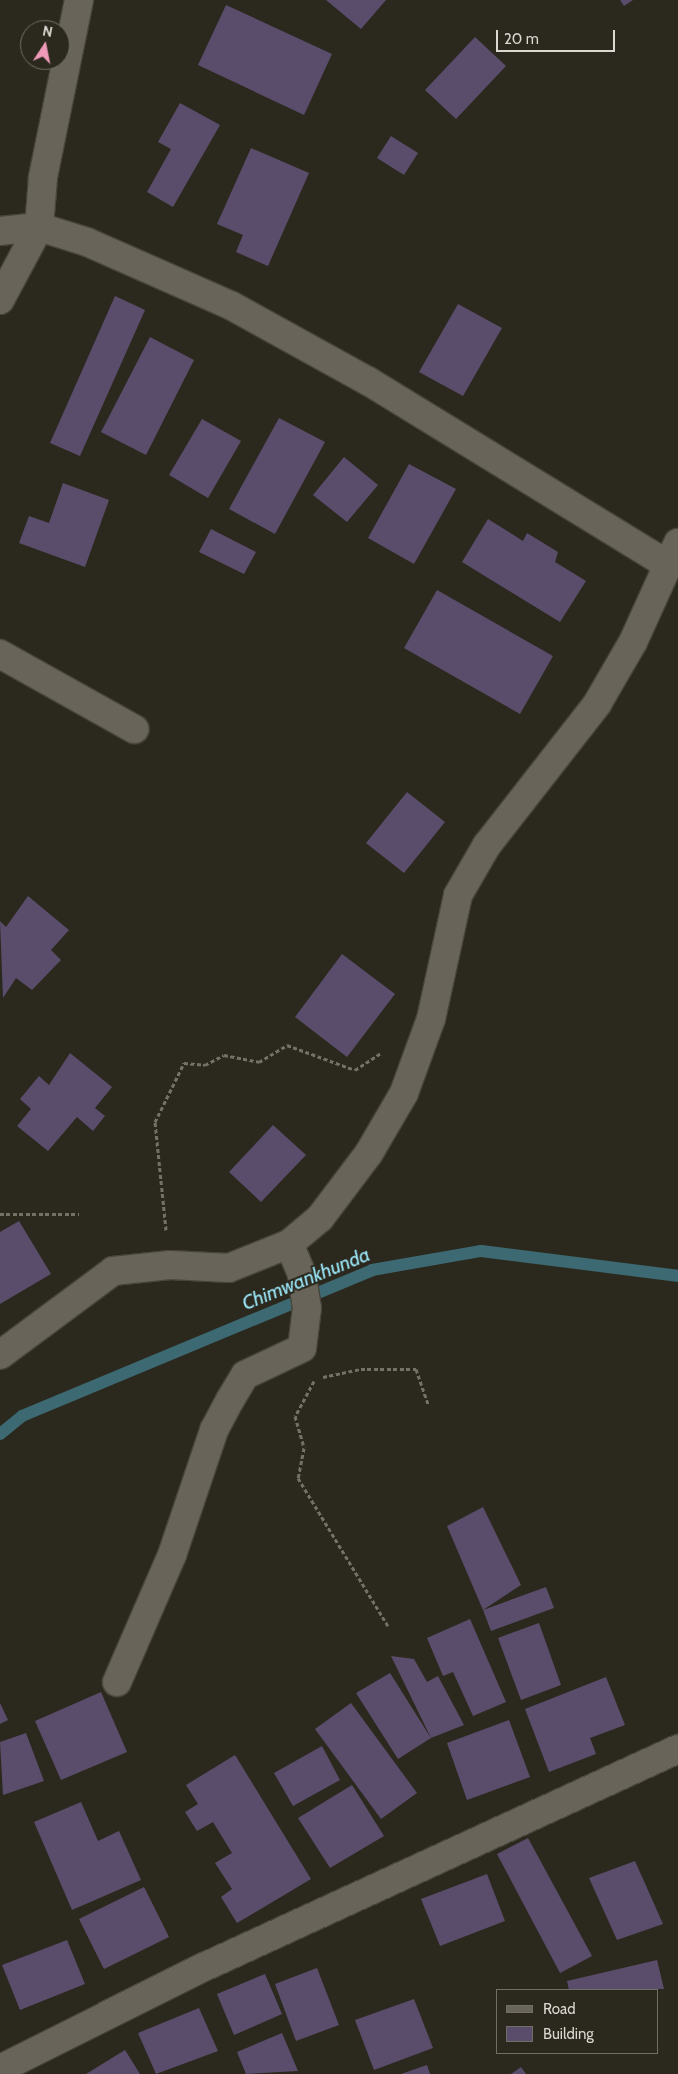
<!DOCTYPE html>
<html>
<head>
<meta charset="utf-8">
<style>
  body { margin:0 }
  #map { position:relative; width:678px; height:2074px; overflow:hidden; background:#2b281e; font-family:Cabin,sans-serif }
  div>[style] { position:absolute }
  .stream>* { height:12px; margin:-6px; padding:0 6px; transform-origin:6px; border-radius:6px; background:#3d6972 }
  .building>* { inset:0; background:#5a4d6b }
  .path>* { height:3px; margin-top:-1.5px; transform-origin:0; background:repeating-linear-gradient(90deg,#737168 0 4px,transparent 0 6.5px) }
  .roads { filter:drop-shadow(1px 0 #47453c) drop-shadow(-1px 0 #47453c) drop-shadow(0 1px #47453c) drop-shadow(0 -1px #47453c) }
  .minor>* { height:28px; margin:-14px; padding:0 14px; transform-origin:14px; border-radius:14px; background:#686459 }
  span { translate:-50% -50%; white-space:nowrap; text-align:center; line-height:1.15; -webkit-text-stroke:4px #2b281e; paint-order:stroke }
  .water-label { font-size:20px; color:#9be9fa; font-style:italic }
  .legend { position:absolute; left:496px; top:1989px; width:162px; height:65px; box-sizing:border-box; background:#2b281e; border:1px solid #716e66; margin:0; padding:6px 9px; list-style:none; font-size:15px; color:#dad8d1 }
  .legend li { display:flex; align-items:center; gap:10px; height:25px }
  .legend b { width:25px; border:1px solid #716e66 }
  .north { position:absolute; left:20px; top:20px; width:50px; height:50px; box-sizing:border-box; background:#2b281e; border:1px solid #716e66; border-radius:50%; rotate:11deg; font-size:14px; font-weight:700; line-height:20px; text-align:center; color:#dad8d1 }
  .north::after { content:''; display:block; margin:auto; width:18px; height:22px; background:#ef9ab8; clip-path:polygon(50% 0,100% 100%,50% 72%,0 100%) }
  .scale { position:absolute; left:496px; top:30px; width:119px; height:22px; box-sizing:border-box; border:2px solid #dad8d1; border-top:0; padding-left:6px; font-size:15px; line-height:18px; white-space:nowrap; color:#dad8d1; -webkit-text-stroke:4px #2b281e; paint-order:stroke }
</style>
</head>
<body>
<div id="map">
  <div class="stream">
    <div style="left:0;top:1434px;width:28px;rotate:-39deg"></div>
    <div style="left:22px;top:1416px;width:379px;rotate:-22.6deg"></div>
    <div style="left:372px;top:1270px;width:111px;rotate:-9.9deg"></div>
    <div style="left:481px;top:1251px;width:199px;rotate:7.2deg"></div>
  </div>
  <div class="building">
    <div style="clip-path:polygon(326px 0,386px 0,361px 29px)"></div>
    <div style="clip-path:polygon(620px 0,633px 0,624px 6px)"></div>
    <div style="clip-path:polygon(226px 5px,332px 54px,304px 115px,198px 65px)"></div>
    <div style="clip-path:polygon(475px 37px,506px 66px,456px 119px,425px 90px)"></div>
    <div style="clip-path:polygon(180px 103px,220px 125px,173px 207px,147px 192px,171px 149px,158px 142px)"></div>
    <div style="clip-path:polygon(391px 136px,418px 153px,404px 175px,377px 158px)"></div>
    <div style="clip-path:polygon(251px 148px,309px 173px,268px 266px,236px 252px,243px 235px,217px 224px)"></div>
    <div style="clip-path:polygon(115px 296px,145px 310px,80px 456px,50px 443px)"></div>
    <div style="clip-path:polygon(458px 304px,502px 328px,463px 396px,419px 372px)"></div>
    <div style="clip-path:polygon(150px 337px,194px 360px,146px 455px,101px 432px)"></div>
    <div style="clip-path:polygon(279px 418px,325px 442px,275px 534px,229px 509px)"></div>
    <div style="clip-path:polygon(202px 419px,241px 441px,208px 498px,169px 475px)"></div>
    <div style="clip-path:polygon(344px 457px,378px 485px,347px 522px,313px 495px)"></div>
    <div style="clip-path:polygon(409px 464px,456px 489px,414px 564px,368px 538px)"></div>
    <div style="clip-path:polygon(63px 483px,109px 500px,85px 567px,19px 543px,29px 516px,49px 523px)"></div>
    <div style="clip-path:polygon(488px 519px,523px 541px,527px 533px,558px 552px,555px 562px,586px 581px,560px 622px,462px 562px)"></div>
    <div style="clip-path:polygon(211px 529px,256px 552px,244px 574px,199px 552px)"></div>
    <div style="clip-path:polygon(437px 590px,553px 656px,520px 714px,404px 648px)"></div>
    <div style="clip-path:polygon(407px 792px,445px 822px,404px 873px,366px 843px)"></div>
    <div style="clip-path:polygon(28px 896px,69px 930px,51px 950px,61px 960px,32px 990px,16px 978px,3px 998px,0 921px,6px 927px)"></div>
    <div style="clip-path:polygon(342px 954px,395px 994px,347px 1057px,295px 1017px)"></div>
    <div style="clip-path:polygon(70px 1053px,112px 1087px,95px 1108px,105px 1116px,93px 1131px,77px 1117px,48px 1151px,17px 1126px,31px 1109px,20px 1099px,39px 1076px,49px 1085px)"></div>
    <div style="clip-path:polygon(273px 1125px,306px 1155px,261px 1202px,229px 1172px)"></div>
    <div style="clip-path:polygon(19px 1221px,51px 1274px,0 1304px,0 1232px)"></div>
    <div style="clip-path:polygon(483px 1507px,521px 1585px,483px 1610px,447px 1526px)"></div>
    <div style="clip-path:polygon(546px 1587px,554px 1608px,491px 1631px,483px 1610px)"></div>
    <div style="clip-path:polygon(470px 1619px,506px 1702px,473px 1716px,453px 1672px,443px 1676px,427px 1638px)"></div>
    <div style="clip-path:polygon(539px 1623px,561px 1685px,521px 1700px,498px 1638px)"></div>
    <div style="clip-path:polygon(391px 1656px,414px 1659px,427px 1682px,438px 1676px,464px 1725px,431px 1738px)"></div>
    <div style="clip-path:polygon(390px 1673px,431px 1738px,398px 1759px,356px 1693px)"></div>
    <div style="clip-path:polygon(606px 1677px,625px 1725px,590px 1738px,596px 1754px,549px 1772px,525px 1709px)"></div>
    <div style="clip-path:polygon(101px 1692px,127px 1752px,61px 1780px,35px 1721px)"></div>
    <div style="clip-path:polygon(0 1703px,8px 1720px,0 1724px)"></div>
    <div style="clip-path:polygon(351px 1703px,417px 1793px,381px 1819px,315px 1729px)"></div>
    <div style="clip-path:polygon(509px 1720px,530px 1777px,467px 1800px,447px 1743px)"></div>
    <div style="clip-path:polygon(26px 1733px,44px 1781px,3px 1795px,0 1742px)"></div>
    <div style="clip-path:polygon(322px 1746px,340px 1780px,293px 1806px,274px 1773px)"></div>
    <div style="clip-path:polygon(235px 1755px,311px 1879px,237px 1923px,221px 1897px,232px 1889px,215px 1863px,232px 1853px,213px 1822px,197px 1831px,185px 1812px,198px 1804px,186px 1785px)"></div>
    <div style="clip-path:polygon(352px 1785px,384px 1836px,330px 1868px,298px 1818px)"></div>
    <div style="clip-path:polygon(81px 1802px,98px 1841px,119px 1831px,141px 1880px,72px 1910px,34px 1822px)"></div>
    <div style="clip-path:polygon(528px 1838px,592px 1956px,560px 1973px,497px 1854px)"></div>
    <div style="clip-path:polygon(635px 1861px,663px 1924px,617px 1940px,589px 1878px)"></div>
    <div style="clip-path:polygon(487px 1874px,505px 1921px,440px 1946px,421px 1899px)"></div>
    <div style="clip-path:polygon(144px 1887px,169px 1937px,104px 1969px,79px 1919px)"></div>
    <div style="clip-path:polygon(67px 1940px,85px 1984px,20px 2010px,2px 1965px)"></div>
    <div style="clip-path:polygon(657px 1960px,664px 1989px,569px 1990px,567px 1981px)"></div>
    <div style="clip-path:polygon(317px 1968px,339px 2025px,296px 2041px,275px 1984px)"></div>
    <div style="clip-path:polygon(265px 1974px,282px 2014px,234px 2035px,217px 1994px)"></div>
    <div style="clip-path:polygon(414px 1999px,433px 2048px,374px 2070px,355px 2020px)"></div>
    <div style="clip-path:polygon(199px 2008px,218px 2051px,156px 2074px,138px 2033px)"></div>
    <div style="clip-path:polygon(282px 2033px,298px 2071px,246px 2074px,237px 2052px)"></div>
    <div style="clip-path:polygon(125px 2050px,140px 2074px,86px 2074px)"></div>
    <div style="clip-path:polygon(427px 2065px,430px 2074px,401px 2074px)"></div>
    <div style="clip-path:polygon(521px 2067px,526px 2074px,511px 2074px)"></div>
  </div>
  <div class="path">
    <div style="left:0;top:1214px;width:79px"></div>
    <div style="left:166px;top:1230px;width:109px;rotate:-95.8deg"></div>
    <div style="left:155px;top:1122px;width:66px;rotate:-63.8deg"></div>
    <div style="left:184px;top:1063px;width:21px;rotate:5deg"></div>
    <div style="left:205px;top:1065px;width:21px;rotate:-28deg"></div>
    <div style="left:224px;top:1055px;width:36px;rotate:11deg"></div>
    <div style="left:259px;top:1062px;width:33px;rotate:-31deg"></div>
    <div style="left:287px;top:1045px;width:72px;rotate:20.2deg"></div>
    <div style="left:355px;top:1070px;width:31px;rotate:-33deg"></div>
    <div style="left:323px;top:1377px;width:39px;rotate:-12deg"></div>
    <div style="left:361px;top:1369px;width:55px"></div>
    <div style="left:416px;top:1369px;width:37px;rotate:71deg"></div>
    <div style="left:314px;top:1381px;width:40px;rotate:118deg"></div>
    <div style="left:295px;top:1416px;width:33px;rotate:74deg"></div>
    <div style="left:304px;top:1448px;width:31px;rotate:101deg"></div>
    <div style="left:298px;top:1478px;width:173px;rotate:58.7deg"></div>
  </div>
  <div class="roads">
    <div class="minor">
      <div style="left:0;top:231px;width:39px;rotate:-6deg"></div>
      <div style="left:39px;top:227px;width:50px;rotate:17.4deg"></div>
      <div style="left:87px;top:242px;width:158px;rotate:23.8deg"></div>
      <div style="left:232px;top:306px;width:155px;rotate:28.9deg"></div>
      <div style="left:368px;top:381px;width:351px;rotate:31.5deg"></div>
      <div style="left:0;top:300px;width:83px;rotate:-61.9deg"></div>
      <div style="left:39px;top:227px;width:50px;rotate:-85.4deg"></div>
      <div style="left:43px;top:177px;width:181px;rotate:-78.5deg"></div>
      <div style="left:0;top:654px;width:154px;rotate:29.2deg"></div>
      <div style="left:0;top:1355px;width:141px;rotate:-36.6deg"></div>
      <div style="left:113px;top:1271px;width:57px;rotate:-6deg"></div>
      <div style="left:170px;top:1265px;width:59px;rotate:2.9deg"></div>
      <div style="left:229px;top:1268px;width:65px;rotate:-21.8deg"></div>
      <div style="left:289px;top:1244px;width:40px;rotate:-40deg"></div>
      <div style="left:320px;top:1218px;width:81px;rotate:-53deg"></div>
      <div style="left:369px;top:1153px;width:69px;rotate:-59.7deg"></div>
      <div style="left:404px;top:1093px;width:79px;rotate:-70deg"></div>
      <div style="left:431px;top:1019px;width:127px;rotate:-77.7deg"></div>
      <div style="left:458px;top:895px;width:58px;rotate:-59.9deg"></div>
      <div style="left:487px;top:845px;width:179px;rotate:-52deg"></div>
      <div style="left:597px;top:704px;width:72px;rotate:-59.9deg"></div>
      <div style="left:633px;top:642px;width:109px;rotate:-65.6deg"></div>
      <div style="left:117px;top:1682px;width:138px;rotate:-66.6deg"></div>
      <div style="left:172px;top:1555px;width:132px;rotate:-71.4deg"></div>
      <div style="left:214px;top:1430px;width:34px;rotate:-62deg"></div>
      <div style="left:230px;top:1400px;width:29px;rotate:-59deg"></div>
      <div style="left:245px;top:1375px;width:63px;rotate:-25.3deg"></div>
      <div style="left:302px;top:1348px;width:40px;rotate:-82.9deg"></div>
      <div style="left:307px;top:1308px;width:36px;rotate:-99deg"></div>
      <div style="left:301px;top:1272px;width:30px;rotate:-113deg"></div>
      <div style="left:0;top:2069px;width:228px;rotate:-26.6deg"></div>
      <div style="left:204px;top:1967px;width:522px;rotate:-24.7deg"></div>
    </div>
  </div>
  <div class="water-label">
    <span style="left:306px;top:1279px;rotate:-22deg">Chimwankhunda</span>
  </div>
  <ul class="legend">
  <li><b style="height:6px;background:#686459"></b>Road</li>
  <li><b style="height:14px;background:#5a4d6b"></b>Building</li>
  </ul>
  <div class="north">N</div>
  <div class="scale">20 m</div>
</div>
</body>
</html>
